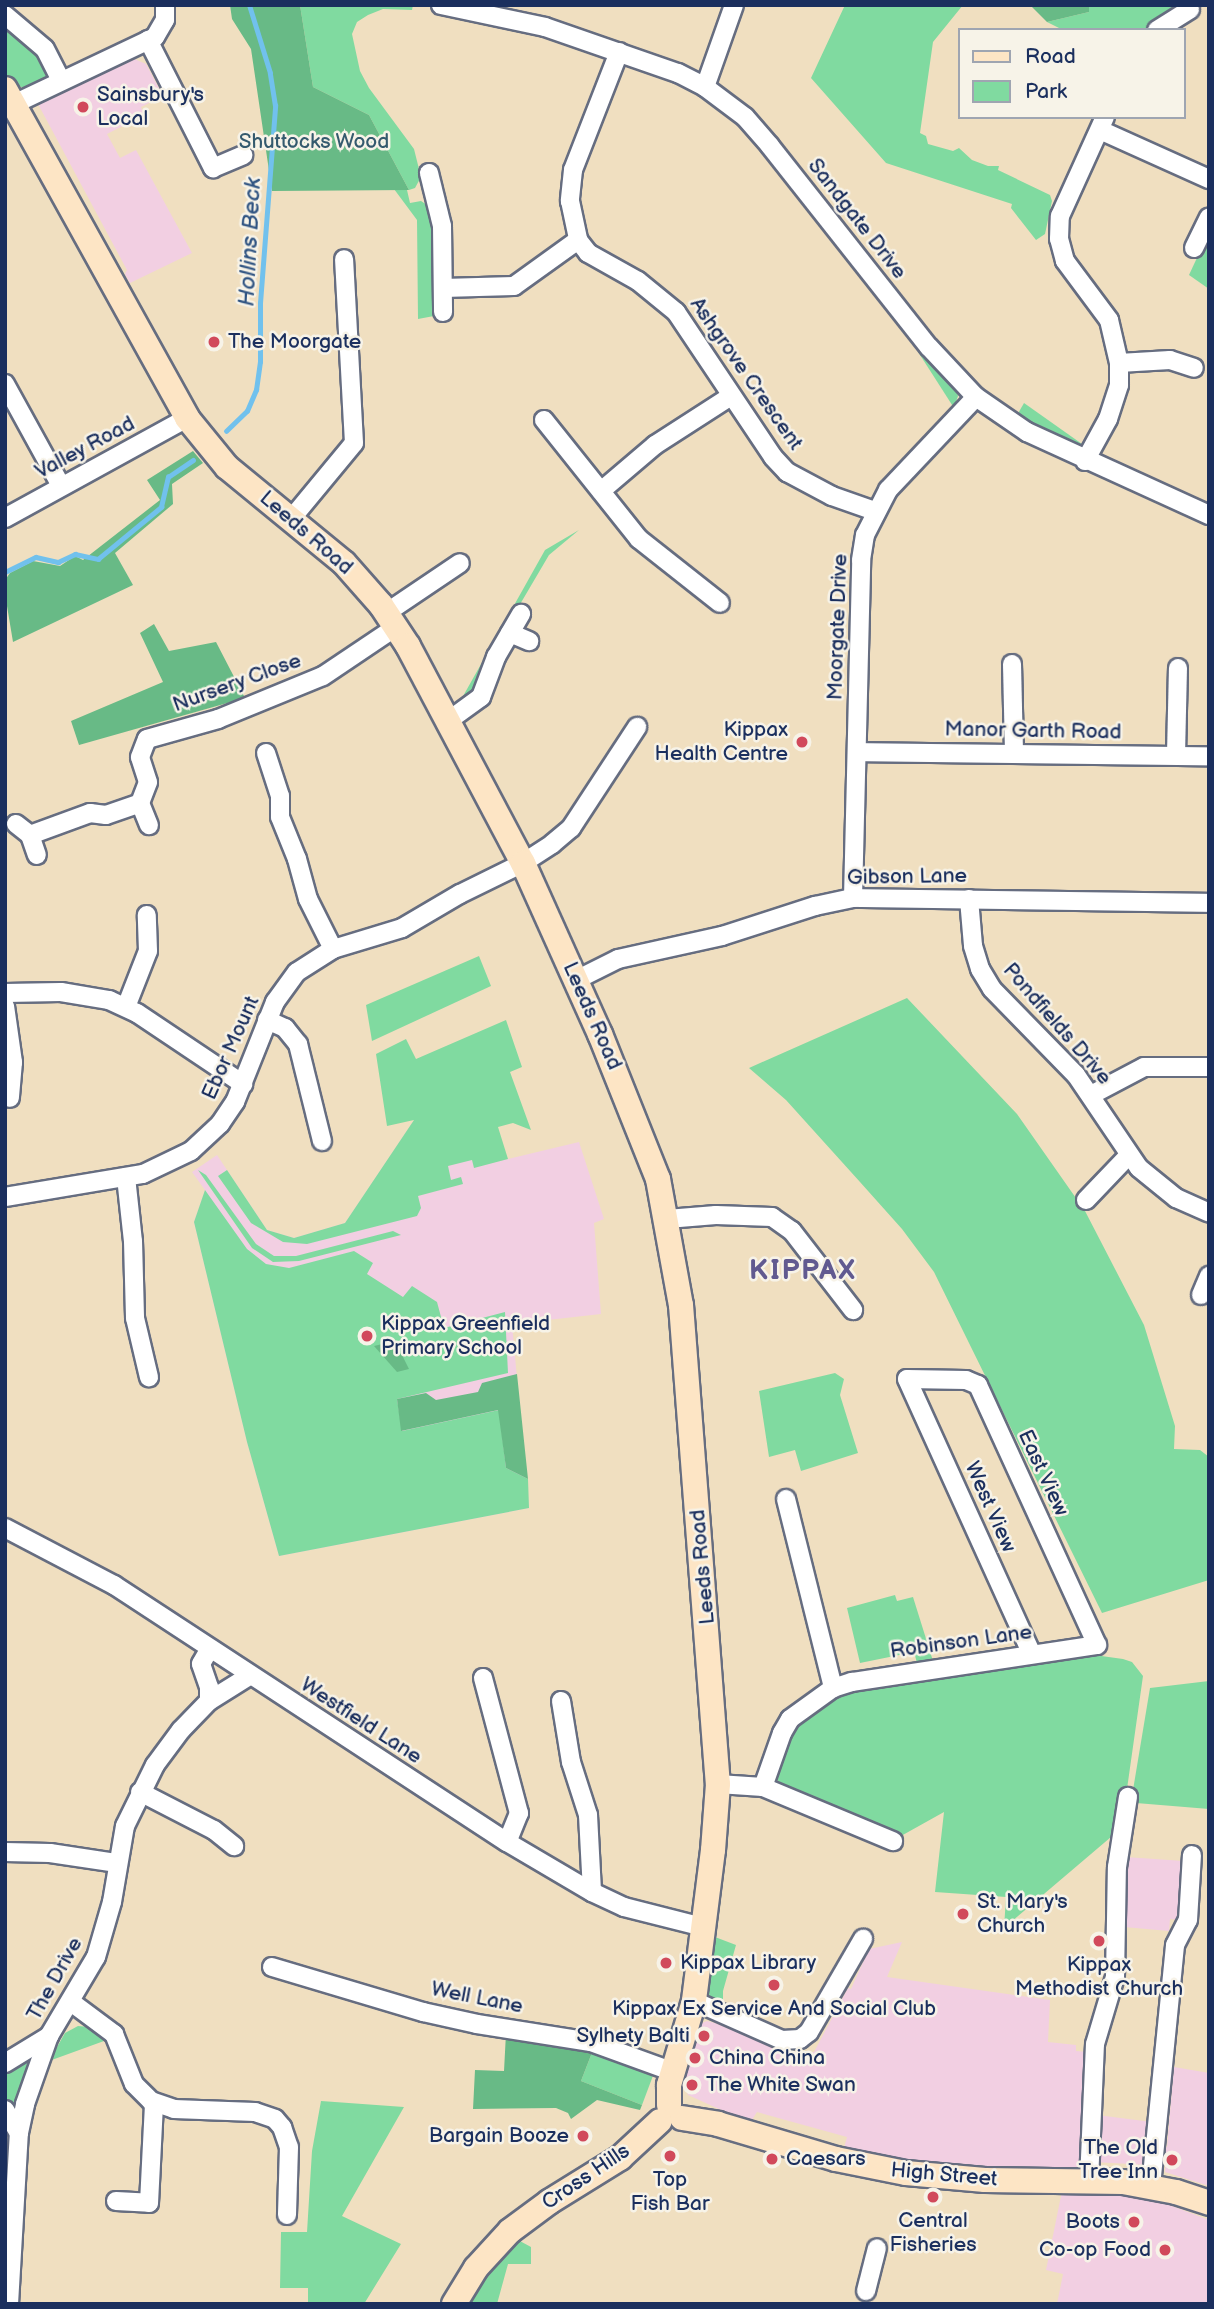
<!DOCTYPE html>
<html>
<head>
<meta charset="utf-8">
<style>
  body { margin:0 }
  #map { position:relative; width:1214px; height:2309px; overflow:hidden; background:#f0dfc0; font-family:"Balsamiq Sans",sans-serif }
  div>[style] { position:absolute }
  .built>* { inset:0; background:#f2cfe2 }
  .green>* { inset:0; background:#80daa0 }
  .forest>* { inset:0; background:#68ba86 }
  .stream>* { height:4.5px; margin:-2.25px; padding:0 2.25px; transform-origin:2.25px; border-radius:2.25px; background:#71c1ed }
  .roads { filter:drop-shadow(2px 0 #666d80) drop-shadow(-2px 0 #666d80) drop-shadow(0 2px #666d80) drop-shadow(0 -2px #666d80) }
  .street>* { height:18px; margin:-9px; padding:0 9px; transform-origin:9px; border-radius:9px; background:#fff }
  .secondary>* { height:24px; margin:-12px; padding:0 12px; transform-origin:12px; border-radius:12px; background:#fde5c5 }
  .dots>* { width:19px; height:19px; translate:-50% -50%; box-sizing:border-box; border:4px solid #f7f3e8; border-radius:50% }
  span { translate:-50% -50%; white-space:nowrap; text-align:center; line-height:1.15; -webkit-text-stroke:5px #f7f3e8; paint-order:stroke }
  .poi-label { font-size:21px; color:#1b2f5e }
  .left { translate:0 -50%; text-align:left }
  .right { translate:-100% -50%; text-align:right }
  .park-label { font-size:21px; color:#345a6e }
  .street-label { font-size:21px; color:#1b2f5e }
  .water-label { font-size:23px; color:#305482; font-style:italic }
  .district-label { font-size:28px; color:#615a90; font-weight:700; letter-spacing:2px }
  .frame { position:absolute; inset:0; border:7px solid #1b2f5e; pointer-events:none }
  .legend { position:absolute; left:958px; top:28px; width:228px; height:91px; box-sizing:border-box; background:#f7f3e8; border:2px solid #9fa5b1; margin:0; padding:9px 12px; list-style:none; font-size:21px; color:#1b2f5e }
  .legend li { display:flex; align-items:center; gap:14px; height:35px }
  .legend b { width:35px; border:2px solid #9fa5b1 }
</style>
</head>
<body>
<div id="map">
  <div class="built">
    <div style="clip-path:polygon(130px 57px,146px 64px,163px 96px,141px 107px,144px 115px,107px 134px,120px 158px,136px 150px,192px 253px,130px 283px,125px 274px,127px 270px,38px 104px,53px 93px)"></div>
    <div style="clip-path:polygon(459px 1110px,474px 1167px,579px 1142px,604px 1219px,594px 1223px,601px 1314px,512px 1324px,529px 1508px,279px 1556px,247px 1442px,194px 1222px,205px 1190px,192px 1172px,217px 1155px,267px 1230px,294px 1238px,345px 1223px,415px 1119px)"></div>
    <div style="clip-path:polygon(1125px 1857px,1184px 1861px,1179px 1920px,1170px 1919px,1169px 1931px,1124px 1927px)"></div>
    <div style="clip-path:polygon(902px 1942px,887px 1977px,1050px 2000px,1048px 2042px,1076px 2045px,1076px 2051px,1088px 2052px,1079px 2168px,968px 2168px,893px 2160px,844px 2148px,847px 2137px,757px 2112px,750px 2123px,688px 2095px,683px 2081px,702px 2023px,707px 2021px,715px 2023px,789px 2052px,814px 2052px,848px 1988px,851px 1989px,869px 1949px)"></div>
    <div style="clip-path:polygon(1174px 2067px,1209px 2073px,1209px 2186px,1165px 2172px,1166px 2159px,1163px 2159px,1164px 2147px,1167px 2147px)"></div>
    <div style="clip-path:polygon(1097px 2115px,1152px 2122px,1148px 2165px,1094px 2162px)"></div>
    <div style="clip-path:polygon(1062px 2191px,1130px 2194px,1159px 2201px,1209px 2220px,1209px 2304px,1057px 2304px,1063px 2274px,1046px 2270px)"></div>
  </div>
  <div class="green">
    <div style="clip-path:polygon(300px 5px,413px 5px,412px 10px,383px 9px,368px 15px,357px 22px,352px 34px,360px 71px,369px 88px,414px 149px,421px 177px,415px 188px,409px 190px,369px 115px,313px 87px)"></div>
    <div style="clip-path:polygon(845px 5px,963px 5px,933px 42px,920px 133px,926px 136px,928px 144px,953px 151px,959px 148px,972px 160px,988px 166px,999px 166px,998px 170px,1050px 195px,1052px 201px,1045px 234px,1036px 240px,1011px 208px,1012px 204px,886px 163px,811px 78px)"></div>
    <div style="clip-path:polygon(1089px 5px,1182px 5px,1145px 30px,1063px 30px,1047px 22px,1089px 12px)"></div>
    <div style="clip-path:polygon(5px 22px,33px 46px,48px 71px,43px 83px,25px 88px,11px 84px,5px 73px)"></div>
    <div style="clip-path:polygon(394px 189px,407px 190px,410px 203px,421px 201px,430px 207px,437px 245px,434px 316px,418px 319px,417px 220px)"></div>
    <div style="clip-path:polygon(1209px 245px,1209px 289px,1189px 275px,1202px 247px)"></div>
    <div style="clip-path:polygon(918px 341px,955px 384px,958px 396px,954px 408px,913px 344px)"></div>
    <div style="clip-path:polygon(1024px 403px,1082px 444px,1075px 447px,1016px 417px)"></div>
    <div style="clip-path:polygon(579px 530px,549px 555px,489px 657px,479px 688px,464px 702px,462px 698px,545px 550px)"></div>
    <div style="clip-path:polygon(479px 956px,491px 986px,372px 1041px,366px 1005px)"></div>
    <div style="clip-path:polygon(907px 998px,1017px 1114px,1085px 1211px,1144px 1325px,1175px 1426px,1174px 1449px,1200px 1450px,1209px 1457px,1209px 1580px,1102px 1613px,934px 1272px,902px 1229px,860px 1182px,786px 1100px,749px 1068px)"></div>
    <div style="clip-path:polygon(506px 1020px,522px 1067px,510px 1072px,531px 1130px,513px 1123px,498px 1127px,508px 1159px,474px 1168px,472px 1160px,448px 1166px,451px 1180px,461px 1177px,463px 1184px,418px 1196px,421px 1208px,417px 1216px,307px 1244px,283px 1242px,251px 1223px,218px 1176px,227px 1170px,267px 1230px,294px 1238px,345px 1223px,414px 1120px,387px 1126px,376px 1054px,406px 1039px,416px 1059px)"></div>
    <div style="clip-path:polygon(198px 1170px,206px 1175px,256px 1244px,274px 1256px,296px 1256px,393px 1231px,401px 1235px,299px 1261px,273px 1262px,252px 1248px)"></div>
    <div style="clip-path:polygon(205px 1190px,247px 1249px,266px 1264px,289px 1268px,354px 1251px,373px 1263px,367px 1274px,403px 1297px,412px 1286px,437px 1302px,444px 1328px,505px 1312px,508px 1373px,397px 1399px,402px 1431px,499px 1410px,506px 1468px,528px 1479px,529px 1508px,279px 1556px,247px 1442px,194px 1222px)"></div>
    <div style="clip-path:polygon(835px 1373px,844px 1379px,840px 1395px,858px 1453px,801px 1471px,795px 1450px,769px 1457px,759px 1391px)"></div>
    <div style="clip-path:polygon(895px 1595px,897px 1601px,913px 1597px,933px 1661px,917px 1663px,914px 1652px,860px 1663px,847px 1608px)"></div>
    <div style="clip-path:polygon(1087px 1654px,1123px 1659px,1132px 1662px,1143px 1676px,1127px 1789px,1111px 1837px,1004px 1928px,1006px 1897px,935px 1892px,944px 1812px,901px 1836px,779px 1782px,772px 1774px,794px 1725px,841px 1691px)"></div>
    <div style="clip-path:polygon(1209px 1681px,1209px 1809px,1136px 1803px,1132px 1796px,1150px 1688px)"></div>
    <div style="clip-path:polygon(715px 1937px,736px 1945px,723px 1991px,723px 2003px,710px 1997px,707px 1989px)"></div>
    <div style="clip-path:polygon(78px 2026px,89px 2027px,104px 2041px,49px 2061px,65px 2033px)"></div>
    <div style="clip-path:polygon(593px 2050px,654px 2073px,642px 2105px,581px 2081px)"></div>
    <div style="clip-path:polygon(30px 2058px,31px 2061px,16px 2111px,5px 2101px,5px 2072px)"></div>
    <div style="clip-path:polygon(321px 2101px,404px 2107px,342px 2216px,401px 2244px,364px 2304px,308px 2304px,308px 2288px,280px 2288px,281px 2232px,307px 2232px,312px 2151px)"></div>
    <div style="clip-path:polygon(518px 2240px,531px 2247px,531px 2264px,508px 2264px,497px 2304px,469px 2304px,496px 2260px)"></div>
  </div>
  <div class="forest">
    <div style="clip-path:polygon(230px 5px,300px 5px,313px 87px,369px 115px,409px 190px,272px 191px,251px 49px,232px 19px)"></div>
    <div style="clip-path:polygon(1030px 5px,1089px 5px,1089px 12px,1047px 22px)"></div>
    <div style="clip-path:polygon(193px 451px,203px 463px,172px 484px,173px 504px,115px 553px,133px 585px,13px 642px,5px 594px,5px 580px,10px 573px,33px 561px,60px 566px,75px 556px,83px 560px,160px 500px,147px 480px)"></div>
    <div style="clip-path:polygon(154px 624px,169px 651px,216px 642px,245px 698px,79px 745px,71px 721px,163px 682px,140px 633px)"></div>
    <div style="clip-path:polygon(395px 1341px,409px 1369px,397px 1372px,374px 1346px)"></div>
    <div style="clip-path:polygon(517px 1374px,528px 1479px,506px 1468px,498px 1410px,401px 1431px,397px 1399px,426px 1393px,436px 1400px,478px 1392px,482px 1383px)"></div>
    <div style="clip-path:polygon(506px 2033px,593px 2050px,581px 2081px,642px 2105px,640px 2110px,597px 2100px,571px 2119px,568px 2113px,556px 2108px,473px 2109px,475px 2070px,504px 2071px)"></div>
  </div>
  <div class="stream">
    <div style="left:226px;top:431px;width:29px;rotate:-44deg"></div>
    <div style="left:247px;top:411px;width:23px;rotate:-67deg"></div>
    <div style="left:256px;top:390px;width:28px;rotate:-82deg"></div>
    <div style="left:260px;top:362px;width:59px;rotate:-90deg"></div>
    <div style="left:260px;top:303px;width:198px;rotate:-85.6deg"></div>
    <div style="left:275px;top:106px;width:33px;rotate:-99deg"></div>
    <div style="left:270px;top:73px;width:71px;rotate:-107.2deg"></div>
    <div style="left:5px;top:572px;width:34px;rotate:-26deg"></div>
    <div style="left:36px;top:557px;width:23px;rotate:13deg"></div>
    <div style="left:58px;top:562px;width:19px;rotate:-25deg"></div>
    <div style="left:75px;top:554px;width:24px;rotate:12deg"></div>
    <div style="left:98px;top:559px;width:82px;rotate:-39.5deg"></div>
    <div style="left:161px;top:507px;width:31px;rotate:-77deg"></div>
    <div style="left:168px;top:477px;width:30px;rotate:-34deg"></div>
  </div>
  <div class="roads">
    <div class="street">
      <div style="left:441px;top:5px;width:106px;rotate:11.9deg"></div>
      <div style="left:545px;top:27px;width:141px;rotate:19.1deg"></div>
      <div style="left:678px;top:73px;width:30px;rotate:27deg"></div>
      <div style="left:705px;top:87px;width:50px;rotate:36.9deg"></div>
      <div style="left:745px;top:117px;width:38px;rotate:49deg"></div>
      <div style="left:770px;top:146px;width:256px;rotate:51.7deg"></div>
      <div style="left:929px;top:347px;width:69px;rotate:46.8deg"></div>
      <div style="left:976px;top:397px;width:62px;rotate:34.5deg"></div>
      <div style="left:1027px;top:432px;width:200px;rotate:24.5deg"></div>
      <div style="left:5px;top:15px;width:52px;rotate:40.4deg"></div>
      <div style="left:45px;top:49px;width:36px;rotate:63deg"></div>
      <div style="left:1157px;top:30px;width:39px;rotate:-32deg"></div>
      <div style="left:148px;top:40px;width:144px;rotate:63.1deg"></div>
      <div style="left:213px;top:168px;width:33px;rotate:-23deg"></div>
      <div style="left:619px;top:52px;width:127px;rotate:111.3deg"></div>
      <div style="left:573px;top:170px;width:31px;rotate:96deg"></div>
      <div style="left:570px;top:201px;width:40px;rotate:78deg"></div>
      <div style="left:578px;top:240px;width:16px;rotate:52deg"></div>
      <div style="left:588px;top:253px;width:57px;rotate:29.2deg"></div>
      <div style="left:638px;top:281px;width:49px;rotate:39.2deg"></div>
      <div style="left:676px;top:312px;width:174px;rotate:56.2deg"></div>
      <div style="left:773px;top:457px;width:21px;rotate:47deg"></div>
      <div style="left:787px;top:472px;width:51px;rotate:28.1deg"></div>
      <div style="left:832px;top:496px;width:46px;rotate:19.2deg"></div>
      <div style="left:705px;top:87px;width:87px;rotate:-70.5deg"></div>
      <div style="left:14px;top:104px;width:156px;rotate:-25.4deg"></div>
      <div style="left:155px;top:37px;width:20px;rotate:-60deg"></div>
      <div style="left:165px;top:20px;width:15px;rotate:-90deg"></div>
      <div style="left:1100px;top:130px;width:120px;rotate:24.2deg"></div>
      <div style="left:429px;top:173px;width:55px;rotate:76.2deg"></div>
      <div style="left:442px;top:226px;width:86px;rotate:89.3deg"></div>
      <div style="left:1194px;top:248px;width:34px;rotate:-64deg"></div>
      <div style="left:443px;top:288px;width:71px;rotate:-1.6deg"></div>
      <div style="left:514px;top:286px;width:79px;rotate:-35.7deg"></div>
      <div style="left:1119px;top:363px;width:51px;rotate:-3.4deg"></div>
      <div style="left:1170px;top:360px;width:25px;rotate:18deg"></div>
      <div style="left:5px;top:384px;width:116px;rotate:61.2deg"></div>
      <div style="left:544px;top:420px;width:152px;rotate:51.4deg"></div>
      <div style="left:639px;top:539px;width:103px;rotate:38.3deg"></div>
      <div style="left:1085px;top:461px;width:48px;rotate:-61.3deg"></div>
      <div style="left:1108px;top:419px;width:36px;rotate:-72deg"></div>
      <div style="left:1119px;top:385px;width:22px;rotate:-90deg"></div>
      <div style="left:1119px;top:363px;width:44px;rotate:-103.1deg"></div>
      <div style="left:1109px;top:320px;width:74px;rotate:-126.7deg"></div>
      <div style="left:1065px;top:261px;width:23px;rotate:-105deg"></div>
      <div style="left:1059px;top:239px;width:23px;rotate:-88deg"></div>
      <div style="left:1060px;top:216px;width:109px;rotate:-65.6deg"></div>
      <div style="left:601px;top:491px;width:71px;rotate:-40.4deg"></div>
      <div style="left:655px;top:445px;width:90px;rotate:-32.8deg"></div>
      <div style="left:5px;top:518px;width:208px;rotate:-28.8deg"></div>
      <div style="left:292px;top:518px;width:97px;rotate:-50.4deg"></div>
      <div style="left:354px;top:443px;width:184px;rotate:-93.1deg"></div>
      <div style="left:386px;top:613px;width:89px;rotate:-34deg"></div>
      <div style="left:510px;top:633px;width:21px;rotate:23deg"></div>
      <div style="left:1012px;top:664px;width:89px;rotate:88.7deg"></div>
      <div style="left:448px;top:721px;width:41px;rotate:-36deg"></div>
      <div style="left:481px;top:697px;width:43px;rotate:-69.4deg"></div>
      <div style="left:496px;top:657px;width:50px;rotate:-59.8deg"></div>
      <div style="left:857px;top:752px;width:352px;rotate:0.7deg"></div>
      <div style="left:266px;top:753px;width:45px;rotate:72deg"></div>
      <div style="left:280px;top:796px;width:21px;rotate:90deg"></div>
      <div style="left:280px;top:817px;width:45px;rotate:68deg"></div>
      <div style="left:297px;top:859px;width:41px;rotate:74.6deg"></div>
      <div style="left:308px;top:899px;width:56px;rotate:63.4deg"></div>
      <div style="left:1176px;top:755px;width:87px;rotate:-88.7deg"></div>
      <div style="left:140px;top:803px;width:24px;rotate:68deg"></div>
      <div style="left:16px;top:824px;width:18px;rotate:38deg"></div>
      <div style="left:30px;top:835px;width:21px;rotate:71deg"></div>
      <div style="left:30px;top:835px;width:64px;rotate:-20.1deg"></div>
      <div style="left:90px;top:813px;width:16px;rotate:7deg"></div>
      <div style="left:106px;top:815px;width:36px;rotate:-19deg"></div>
      <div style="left:140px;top:803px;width:22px;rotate:-69deg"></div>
      <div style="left:148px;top:782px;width:26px;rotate:-108deg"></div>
      <div style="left:140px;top:757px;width:19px;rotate:-69deg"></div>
      <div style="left:147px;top:739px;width:74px;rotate:-15.7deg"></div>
      <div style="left:218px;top:719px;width:113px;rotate:-22.3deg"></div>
      <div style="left:323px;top:676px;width:88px;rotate:-33.9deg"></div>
      <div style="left:853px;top:898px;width:338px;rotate:-88.6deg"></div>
      <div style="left:861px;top:560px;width:25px;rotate:-81deg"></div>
      <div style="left:865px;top:535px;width:51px;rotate:-62.9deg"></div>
      <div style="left:888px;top:490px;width:128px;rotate:-46.6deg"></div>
      <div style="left:969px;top:899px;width:47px;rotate:85.1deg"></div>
      <div style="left:973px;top:946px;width:24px;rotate:73deg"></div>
      <div style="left:980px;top:969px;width:23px;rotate:59deg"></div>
      <div style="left:992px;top:989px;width:120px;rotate:45.7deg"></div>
      <div style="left:1076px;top:1075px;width:112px;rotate:55.9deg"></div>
      <div style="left:1139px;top:1168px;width:48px;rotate:39deg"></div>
      <div style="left:1176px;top:1198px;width:36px;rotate:24deg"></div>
      <div style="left:576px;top:980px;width:47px;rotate:-26.6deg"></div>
      <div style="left:618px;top:959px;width:107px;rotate:-12.5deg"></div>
      <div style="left:722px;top:936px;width:98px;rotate:-17.9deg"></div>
      <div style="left:815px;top:906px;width:39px;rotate:-12deg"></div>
      <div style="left:853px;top:898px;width:356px;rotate:0.8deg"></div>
      <div style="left:5px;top:993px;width:56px;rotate:-1deg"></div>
      <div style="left:61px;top:992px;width:49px;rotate:9.5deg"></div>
      <div style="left:109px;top:1000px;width:31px;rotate:25deg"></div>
      <div style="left:137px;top:1013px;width:128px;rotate:33.8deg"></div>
      <div style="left:5px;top:1006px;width:57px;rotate:81.9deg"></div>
      <div style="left:13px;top:1062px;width:36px;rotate:95deg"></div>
      <div style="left:126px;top:1007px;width:60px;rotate:-68.6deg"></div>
      <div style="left:148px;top:951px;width:36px;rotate:-92deg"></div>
      <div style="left:267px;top:1020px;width:20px;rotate:24deg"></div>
      <div style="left:285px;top:1028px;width:21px;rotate:51deg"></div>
      <div style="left:298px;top:1044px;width:100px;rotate:76.1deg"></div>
      <div style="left:1091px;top:1095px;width:60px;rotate:-27.8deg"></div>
      <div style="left:1144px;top:1067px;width:65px"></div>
      <div style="left:126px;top:1177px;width:64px;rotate:83.8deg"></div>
      <div style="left:133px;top:1241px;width:77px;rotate:88.5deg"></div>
      <div style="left:135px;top:1318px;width:61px;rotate:76.7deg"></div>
      <div style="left:5px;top:1197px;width:140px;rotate:-9.5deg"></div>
      <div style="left:143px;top:1174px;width:53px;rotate:-25.6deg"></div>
      <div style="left:191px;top:1151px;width:40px;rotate:-43deg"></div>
      <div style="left:220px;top:1124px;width:27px;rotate:-56deg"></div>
      <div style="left:235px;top:1102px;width:108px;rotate:-68.2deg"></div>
      <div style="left:275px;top:1002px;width:37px;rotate:-54deg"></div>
      <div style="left:297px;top:972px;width:43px;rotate:-32.6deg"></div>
      <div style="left:333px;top:949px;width:72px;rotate:-16.9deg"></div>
      <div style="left:402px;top:928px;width:67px;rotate:-30.4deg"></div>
      <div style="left:460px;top:894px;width:70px;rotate:-26.2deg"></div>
      <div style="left:523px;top:863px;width:35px;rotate:-33deg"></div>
      <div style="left:552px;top:844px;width:25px;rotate:-40deg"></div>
      <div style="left:571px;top:828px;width:121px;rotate:-56.8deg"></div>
      <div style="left:1086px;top:1200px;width:61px;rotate:-46.3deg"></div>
      <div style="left:667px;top:1219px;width:49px;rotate:-4.7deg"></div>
      <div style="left:716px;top:1215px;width:56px;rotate:2deg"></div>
      <div style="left:772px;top:1217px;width:24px;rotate:35deg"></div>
      <div style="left:792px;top:1231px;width:100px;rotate:52.3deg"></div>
      <div style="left:1201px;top:1295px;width:21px;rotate:-67deg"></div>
      <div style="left:786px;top:1499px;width:195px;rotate:76deg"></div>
      <div style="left:5px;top:1528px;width:123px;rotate:27.6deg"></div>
      <div style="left:114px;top:1585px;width:470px;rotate:33.2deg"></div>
      <div style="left:507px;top:1842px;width:99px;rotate:30.5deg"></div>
      <div style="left:592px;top:1892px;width:35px;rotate:25deg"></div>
      <div style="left:624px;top:1907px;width:81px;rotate:14.2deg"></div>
      <div style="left:209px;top:1650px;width:16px;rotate:120deg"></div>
      <div style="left:201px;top:1664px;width:24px;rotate:71deg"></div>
      <div style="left:209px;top:1687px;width:14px;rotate:90deg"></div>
      <div style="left:483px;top:1678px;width:140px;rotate:75.1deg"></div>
      <div style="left:519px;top:1813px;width:31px;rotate:112deg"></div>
      <div style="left:561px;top:1701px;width:62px;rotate:80.7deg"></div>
      <div style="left:571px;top:1762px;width:56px;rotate:72.2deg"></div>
      <div style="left:588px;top:1815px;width:77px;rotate:87deg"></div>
      <div style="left:718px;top:1784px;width:45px;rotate:3.8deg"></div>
      <div style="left:763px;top:1787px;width:141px;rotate:22.6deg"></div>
      <div style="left:763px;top:1787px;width:57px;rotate:-70.6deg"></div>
      <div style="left:782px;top:1733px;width:16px;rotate:-60deg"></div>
      <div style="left:790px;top:1719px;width:53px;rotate:-35.8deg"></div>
      <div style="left:833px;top:1688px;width:20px;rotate:-18deg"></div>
      <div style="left:852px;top:1682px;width:248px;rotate:-8.6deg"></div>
      <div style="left:1097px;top:1645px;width:286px;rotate:-114.6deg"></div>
      <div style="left:978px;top:1385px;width:13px;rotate:-157deg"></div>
      <div style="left:966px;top:1380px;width:59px;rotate:-179deg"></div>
      <div style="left:907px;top:1379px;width:302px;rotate:65.6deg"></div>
      <div style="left:140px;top:1792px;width:83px;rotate:27.2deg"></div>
      <div style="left:214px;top:1830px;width:26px;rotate:39deg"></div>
      <div style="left:5px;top:1852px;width:45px;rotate:1.3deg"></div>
      <div style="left:50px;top:1853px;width:68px;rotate:8.5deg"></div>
      <div style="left:272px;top:1967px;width:158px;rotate:16.6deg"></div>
      <div style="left:423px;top:2012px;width:55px;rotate:12.5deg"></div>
      <div style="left:477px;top:2024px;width:115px;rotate:9deg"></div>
      <div style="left:591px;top:2042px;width:88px;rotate:19.9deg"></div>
      <div style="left:694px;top:2001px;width:96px;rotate:23.9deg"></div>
      <div style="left:782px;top:2040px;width:18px;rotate:-3deg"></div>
      <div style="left:800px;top:2039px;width:11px;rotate:-38deg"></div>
      <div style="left:809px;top:2032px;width:108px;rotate:-59.9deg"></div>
      <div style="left:71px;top:2002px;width:54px;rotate:36.7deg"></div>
      <div style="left:114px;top:2034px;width:54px;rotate:68.2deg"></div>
      <div style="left:134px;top:2084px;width:24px;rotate:45deg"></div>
      <div style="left:151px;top:2101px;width:24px;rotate:19deg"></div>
      <div style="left:174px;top:2109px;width:81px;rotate:2.1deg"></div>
      <div style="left:255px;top:2112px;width:21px;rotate:19deg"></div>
      <div style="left:275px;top:2119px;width:11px;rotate:49deg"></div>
      <div style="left:282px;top:2127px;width:21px;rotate:71deg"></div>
      <div style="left:289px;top:2147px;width:68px;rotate:91.7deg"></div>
      <div style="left:5px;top:2063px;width:52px;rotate:-31.5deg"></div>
      <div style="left:5px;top:2110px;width:27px;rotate:59deg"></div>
      <div style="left:1089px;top:2181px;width:137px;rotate:-87.5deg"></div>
      <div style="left:1095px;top:2044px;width:70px;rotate:-73.4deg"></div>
      <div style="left:1115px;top:1977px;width:110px;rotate:-89deg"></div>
      <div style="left:1117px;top:1867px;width:71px;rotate:-81.1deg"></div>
      <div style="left:1151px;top:2186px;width:242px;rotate:-84.3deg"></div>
      <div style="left:1175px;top:1945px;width:28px;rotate:-63deg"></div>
      <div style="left:1188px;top:1920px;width:65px;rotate:-86.5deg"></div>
      <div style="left:116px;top:2201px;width:33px;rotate:3deg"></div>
      <div style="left:149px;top:2203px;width:100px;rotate:-87.1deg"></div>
      <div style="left:866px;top:2291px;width:44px;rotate:-75.7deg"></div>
      <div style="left:9px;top:2304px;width:171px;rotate:-86.7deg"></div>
      <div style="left:19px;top:2133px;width:30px;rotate:-78deg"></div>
      <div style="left:25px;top:2104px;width:72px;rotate:-70.6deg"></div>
      <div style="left:49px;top:2036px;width:92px;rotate:-59.3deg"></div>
      <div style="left:96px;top:1957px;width:57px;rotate:-73.8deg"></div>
      <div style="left:112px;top:1902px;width:77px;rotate:-80.3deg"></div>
      <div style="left:125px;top:1826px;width:68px;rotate:-63.8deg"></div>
      <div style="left:155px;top:1765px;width:44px;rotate:-53.4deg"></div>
      <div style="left:181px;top:1730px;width:40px;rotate:-46deg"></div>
      <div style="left:209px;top:1701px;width:47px;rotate:-32deg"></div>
    </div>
    <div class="secondary">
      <div style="left:5px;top:89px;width:376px;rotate:61deg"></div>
      <div style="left:187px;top:418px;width:63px;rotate:50.8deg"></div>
      <div style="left:227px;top:467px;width:151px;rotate:39.4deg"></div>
      <div style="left:344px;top:563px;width:56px;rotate:48.6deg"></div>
      <div style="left:381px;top:605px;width:49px;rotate:56.6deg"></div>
      <div style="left:408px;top:646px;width:246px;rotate:62.1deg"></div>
      <div style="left:523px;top:863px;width:188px;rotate:65.8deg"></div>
      <div style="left:600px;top:1034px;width:156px;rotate:68.2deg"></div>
      <div style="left:658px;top:1179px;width:128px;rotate:79.7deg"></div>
      <div style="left:681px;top:1305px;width:480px;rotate:85.6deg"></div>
      <div style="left:718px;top:1784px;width:66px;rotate:94.3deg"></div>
      <div style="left:713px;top:1850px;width:152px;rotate:97.2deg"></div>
      <div style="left:694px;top:2001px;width:88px;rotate:106.6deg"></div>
      <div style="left:669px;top:2085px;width:20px;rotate:90deg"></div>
      <div style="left:682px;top:2118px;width:36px;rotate:9deg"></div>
      <div style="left:718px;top:2124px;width:123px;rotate:16.5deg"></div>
      <div style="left:836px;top:2159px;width:71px;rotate:11.3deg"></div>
      <div style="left:906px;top:2173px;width:79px;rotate:5.1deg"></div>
      <div style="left:985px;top:2180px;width:138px;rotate:0.8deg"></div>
      <div style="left:1123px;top:2182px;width:54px;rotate:10.7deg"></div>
      <div style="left:1176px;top:2192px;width:35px;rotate:18deg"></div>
      <div style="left:454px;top:2304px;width:42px;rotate:-58.6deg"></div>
      <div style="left:476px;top:2268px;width:50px;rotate:-47.4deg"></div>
      <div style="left:510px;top:2231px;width:49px;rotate:-36.6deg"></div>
      <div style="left:549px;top:2202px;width:84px;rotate:-31.8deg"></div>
      <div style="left:620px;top:2158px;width:54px;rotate:-42.8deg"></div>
    </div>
  </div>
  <div class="dots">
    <div style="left:83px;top:107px;background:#d1495b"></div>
    <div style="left:214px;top:342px;background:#d1495b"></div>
    <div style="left:802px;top:742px;background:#d1495b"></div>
    <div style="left:367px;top:1336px;background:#d1495b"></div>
    <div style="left:963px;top:1914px;background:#d1495b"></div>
    <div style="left:1099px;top:1941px;background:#d1495b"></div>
    <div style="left:666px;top:1963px;background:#d1495b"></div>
    <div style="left:774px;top:1985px;background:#d1495b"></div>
    <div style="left:704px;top:2036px;background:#d1495b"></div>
    <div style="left:695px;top:2058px;background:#d1495b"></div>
    <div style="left:692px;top:2085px;background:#d1495b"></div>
    <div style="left:583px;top:2136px;background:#d1495b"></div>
    <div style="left:670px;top:2156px;background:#d1495b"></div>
    <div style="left:772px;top:2159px;background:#d1495b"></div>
    <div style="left:1172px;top:2160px;background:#d1495b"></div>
    <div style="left:933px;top:2197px;background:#d1495b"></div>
    <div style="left:1134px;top:2222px;background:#d1495b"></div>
    <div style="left:1165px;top:2250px;background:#d1495b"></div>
  </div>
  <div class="poi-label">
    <span class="left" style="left:97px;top:107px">Sainsbury's<br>Local</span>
    <span class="left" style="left:228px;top:342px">The Moorgate</span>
    <span class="right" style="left:788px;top:742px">Kippax<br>Health Centre</span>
    <span class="left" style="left:381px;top:1336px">Kippax Greenfield<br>Primary School</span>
    <span class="left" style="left:977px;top:1914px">St. Mary's<br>Church</span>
    <span class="left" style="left:680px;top:1963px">Kippax Library</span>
    <span style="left:1099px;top:1977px">Kippax<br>Methodist Church</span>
    <span style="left:774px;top:2009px">Kippax Ex Service And Social Club</span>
    <span class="right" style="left:690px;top:2036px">Sylhety Balti</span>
    <span class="left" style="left:709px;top:2058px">China China</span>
    <span class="left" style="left:706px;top:2085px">The White Swan</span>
    <span class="right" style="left:569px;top:2136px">Bargain Booze</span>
    <span class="right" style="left:1158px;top:2160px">The Old<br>Tree Inn</span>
    <span class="left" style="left:786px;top:2159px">Caesars</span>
    <span style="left:670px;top:2192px">Top<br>Fish Bar</span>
    <span style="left:933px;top:2233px">Central<br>Fisheries</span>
    <span class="right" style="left:1120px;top:2222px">Boots</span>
    <span class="right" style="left:1151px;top:2250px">Co-op Food</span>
  </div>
  <div class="park-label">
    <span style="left:314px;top:142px">Shuttocks Wood</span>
  </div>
  <div class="street-label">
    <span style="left:857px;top:219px;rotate:52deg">Sandgate Drive</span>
    <span style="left:746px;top:374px;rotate:55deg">Ashgrove Crescent</span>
    <span style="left:85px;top:448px;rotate:-28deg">Valley Road</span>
    <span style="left:306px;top:533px;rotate:41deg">Leeds Road</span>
    <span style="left:838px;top:627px;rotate:-88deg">Moorgate Drive</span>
    <span style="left:237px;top:683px;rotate:-20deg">Nursery Close</span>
    <span style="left:1033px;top:731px;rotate:1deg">Manor Garth Road</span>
    <span style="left:907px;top:877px;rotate:-1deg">Gibson Lane</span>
    <span style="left:592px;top:1016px;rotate:66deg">Leeds Road</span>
    <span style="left:1057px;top:1024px;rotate:49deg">Pondfields Drive</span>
    <span style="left:231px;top:1048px;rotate:-66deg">Ebor Mount</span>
    <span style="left:1043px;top:1473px;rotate:65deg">East View</span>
    <span style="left:990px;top:1507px;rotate:66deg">West View</span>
    <span style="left:703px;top:1567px;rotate:-95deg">Leeds Road</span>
    <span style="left:961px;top:1642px;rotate:-8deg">Robinson Lane</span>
    <span style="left:361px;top:1721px;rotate:33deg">Westfield Lane</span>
    <span style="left:55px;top:1979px;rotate:-61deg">The Drive</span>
    <span style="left:477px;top:1998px;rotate:11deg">Well Lane</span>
    <span style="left:944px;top:2175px;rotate:5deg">High Street</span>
    <span style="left:586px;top:2177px;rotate:-34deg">Cross Hills</span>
  </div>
  <div class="water-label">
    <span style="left:250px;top:242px;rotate:-87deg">Hollins Beck</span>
  </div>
  <div class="district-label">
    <span style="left:803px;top:1271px">KIPPAX</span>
  </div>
  <div class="frame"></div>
  <ul class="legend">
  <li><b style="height:9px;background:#fde5c5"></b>Road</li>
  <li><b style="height:19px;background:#80daa0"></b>Park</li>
  </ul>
</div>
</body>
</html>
